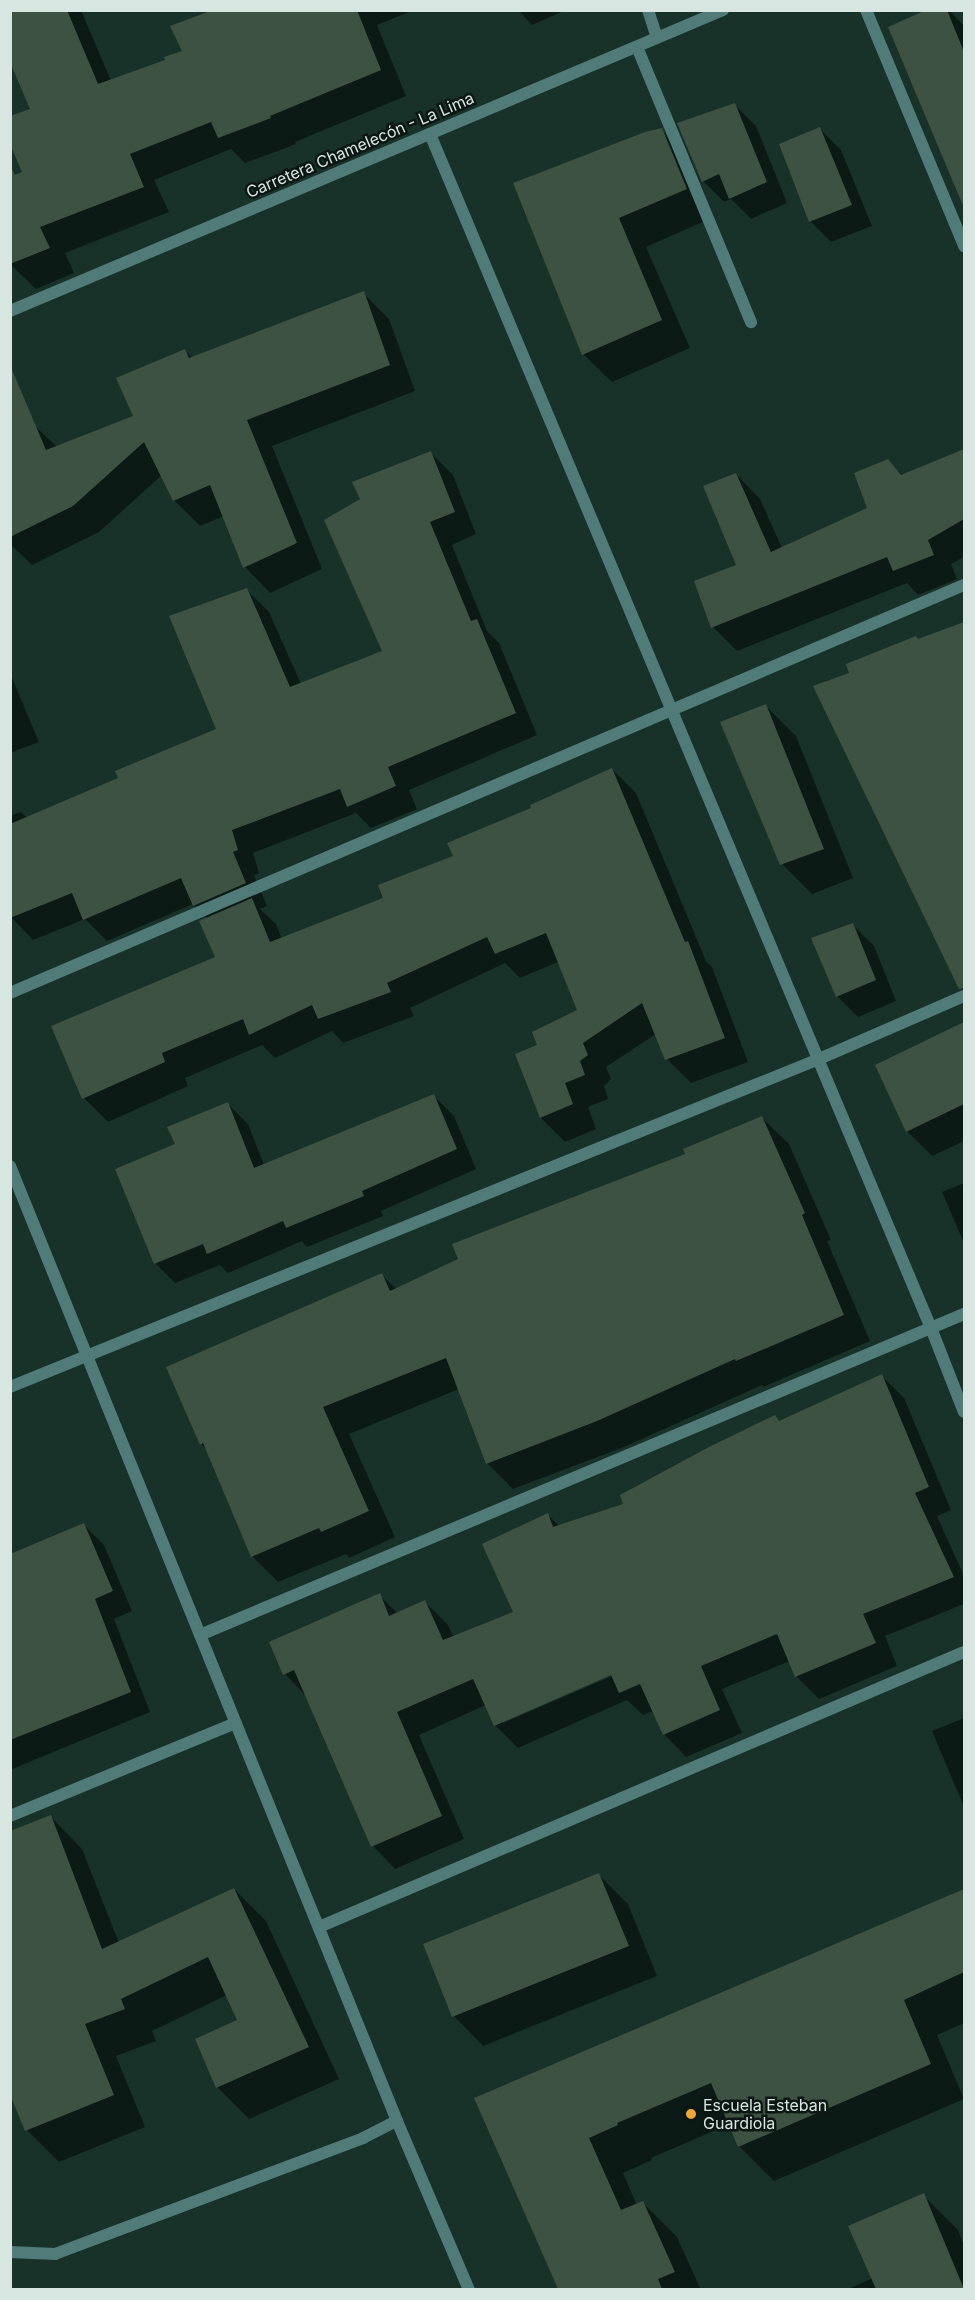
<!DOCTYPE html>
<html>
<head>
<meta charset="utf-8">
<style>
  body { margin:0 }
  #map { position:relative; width:975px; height:2300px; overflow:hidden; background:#18322a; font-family:Inter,sans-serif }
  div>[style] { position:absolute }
  .shadow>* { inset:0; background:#0007 }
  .building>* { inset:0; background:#3e5243 }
  .service>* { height:12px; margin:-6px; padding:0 6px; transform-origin:6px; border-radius:6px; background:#507b79 }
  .minor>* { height:12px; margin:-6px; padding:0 6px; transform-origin:6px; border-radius:6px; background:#507b79 }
  .tertiary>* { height:12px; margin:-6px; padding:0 6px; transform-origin:6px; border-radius:6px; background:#507b79 }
  .dots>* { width:16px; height:16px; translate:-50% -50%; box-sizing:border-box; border:3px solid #0c1714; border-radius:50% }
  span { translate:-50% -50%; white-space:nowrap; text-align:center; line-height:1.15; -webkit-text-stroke:5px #0c1714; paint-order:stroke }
  .street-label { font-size:16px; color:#d7e6e1 }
  .poi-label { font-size:16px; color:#d7e6e1 }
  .left { translate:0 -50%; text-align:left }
  .frame { position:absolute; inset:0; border:12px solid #d7e6e1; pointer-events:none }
</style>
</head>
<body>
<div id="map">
  <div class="shadow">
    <div style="clip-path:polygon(10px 10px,81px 10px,111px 81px,167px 61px,184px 51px,217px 10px,414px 10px,377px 25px,406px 96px,295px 142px,296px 144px,245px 163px,231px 149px,154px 180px,169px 212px,65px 253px,74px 273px,36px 289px,10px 264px,32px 110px)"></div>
    <div style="clip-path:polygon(518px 10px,566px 10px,532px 25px)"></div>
    <div style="clip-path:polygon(930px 10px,949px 10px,964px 26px,964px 205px,890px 28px)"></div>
    <div style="clip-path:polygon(735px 105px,756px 126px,787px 203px,751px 219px,731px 199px,724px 202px,703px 181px)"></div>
    <div style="clip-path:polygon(820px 129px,841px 150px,872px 226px,831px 242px,810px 221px)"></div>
    <div style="clip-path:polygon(661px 130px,690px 158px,714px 217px,646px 247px,690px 348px,612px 382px,583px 354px,515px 183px)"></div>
    <div style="clip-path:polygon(363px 293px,389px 319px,415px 391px,272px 446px,322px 569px,270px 593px,245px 567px,224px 516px,200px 526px,174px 500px,162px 475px,99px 532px,32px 565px,10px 544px,10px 435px,35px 426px,57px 447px,135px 417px,185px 350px,192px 358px)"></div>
    <div style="clip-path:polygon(964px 450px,964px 557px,951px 564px,957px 579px,918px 595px,907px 583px,737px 651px,713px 627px,738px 566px,736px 474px,760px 499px,782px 548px,869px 509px,888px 461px,903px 476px)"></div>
    <div style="clip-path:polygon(430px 452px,453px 475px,476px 534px,452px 545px,487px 631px,499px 643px,537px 735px,409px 790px,417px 809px,371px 828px,356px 813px,253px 853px,259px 873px,254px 875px,267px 906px,260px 909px,276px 924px,282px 939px,385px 899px,533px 809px,612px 769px,636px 793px,706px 961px,712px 967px,748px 1062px,691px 1083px,667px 1059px,656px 1034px,606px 1067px,611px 1079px,604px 1086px,608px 1099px,588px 1107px,596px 1129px,565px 1142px,541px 1118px,539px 1046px,579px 1011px,558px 962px,520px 978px,505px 963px,410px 1008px,414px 1016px,343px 1043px,332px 1031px,275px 1058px,262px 1045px,185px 1078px,188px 1086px,108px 1122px,84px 1098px,217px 958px,208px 919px,193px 904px,107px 941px,85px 919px,33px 940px,10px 916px,10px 816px,21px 812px,27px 818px,120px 779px,218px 730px,247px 590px,269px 612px,301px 684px,384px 652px,362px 500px)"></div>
    <div style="clip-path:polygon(964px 624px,964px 973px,942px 950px,851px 674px,919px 640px)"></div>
    <div style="clip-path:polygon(10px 673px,39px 742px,10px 753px)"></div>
    <div style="clip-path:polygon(766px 706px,796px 736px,853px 878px,812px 894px,782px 864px,722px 723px)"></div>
    <div style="clip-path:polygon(853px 925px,874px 946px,896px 1001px,858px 1017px,837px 996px)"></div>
    <div style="clip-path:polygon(964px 1024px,964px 1141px,932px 1156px,907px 1131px,877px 1065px)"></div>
    <div style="clip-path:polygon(434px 1096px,454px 1116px,476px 1169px,381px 1211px,383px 1216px,307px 1247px,302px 1241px,228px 1273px,220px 1265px,175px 1283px,155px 1263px,117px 1169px,177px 1145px,228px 1104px,248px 1124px,264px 1165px)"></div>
    <div style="clip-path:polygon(762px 1118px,789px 1144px,831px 1240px,827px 1241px,870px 1341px,763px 1387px,762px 1385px,624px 1447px,513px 1489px,487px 1463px,459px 1389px,349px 1434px,395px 1537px,349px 1558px,346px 1554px,278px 1582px,252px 1556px,208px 1451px,201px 1444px,382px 1275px,397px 1290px)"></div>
    <div style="clip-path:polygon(964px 1183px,964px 1243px,942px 1192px)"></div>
    <div style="clip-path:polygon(evenodd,882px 1376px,904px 1398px,951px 1510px,937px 1516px,964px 1576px,964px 1604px,885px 1636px,897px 1666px,819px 1699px,796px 1676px,790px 1661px,722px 1689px,742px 1733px,686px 1757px,664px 1734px,653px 1711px,643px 1715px,627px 1700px,518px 1748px,495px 1725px,486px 1705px,419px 1735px,464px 1839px,395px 1869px,373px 1846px,307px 1697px,285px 1674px,379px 1595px,398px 1614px,425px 1602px,448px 1625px,454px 1638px,515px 1613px,548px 1515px,559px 1526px,625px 1505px,780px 1423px,882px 1376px,617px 1670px,619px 1673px,503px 1723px,503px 1720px,617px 1670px)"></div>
    <div style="clip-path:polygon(83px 1524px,104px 1545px,132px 1611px,114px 1619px,150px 1712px,10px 1770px,10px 1663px)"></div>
    <div style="clip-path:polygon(964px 1718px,964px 1807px,932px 1731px)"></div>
    <div style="clip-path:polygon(51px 1817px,82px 1849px,119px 1943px,234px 1889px,266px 1921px,339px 2079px,249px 2119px,217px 2087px,239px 2021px,227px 1995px,152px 2031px,156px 2041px,116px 2056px,145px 2127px,59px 2162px,27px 2130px,13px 2096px,10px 2097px,10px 1832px)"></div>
    <div style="clip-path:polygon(598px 1874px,628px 1904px,657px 1976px,483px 2046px,454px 2016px)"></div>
    <div style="clip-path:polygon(964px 1890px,964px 2023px,937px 2035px,964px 2099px,774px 2181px,739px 2146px,730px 2124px,651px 2158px,652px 2160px,623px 2173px,637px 2205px,643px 2203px,677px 2237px,701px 2290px,559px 2290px,476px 2099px)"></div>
    <div style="clip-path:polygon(923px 2195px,958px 2230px,964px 2245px,964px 2290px,846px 2290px,873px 2278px)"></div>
  </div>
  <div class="building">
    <div style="clip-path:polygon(10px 10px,67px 10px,98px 84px,165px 60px,164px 57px,182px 51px,170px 26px,213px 10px,357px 10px,381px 70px,270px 116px,271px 118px,218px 138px,211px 122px,130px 154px,144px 187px,40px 227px,50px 248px,10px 264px,10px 164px,15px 175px,22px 172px,10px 144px,10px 116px,30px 109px,10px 62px)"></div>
    <div style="clip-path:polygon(926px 10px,947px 10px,964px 52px,964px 208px,888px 27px)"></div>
    <div style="clip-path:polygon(735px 103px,767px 182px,729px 199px,719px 174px,702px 182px,677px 123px)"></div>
    <div style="clip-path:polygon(820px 127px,852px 205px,809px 222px,779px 144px)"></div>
    <div style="clip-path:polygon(662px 128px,687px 189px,619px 218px,662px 320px,582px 355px,513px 183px,645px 132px)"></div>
    <div style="clip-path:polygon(364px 291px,390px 365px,247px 420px,297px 543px,243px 568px,210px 485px,173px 501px,144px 442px,73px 506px,10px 537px,10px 365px,46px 450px,133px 416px,116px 378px,185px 349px,189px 358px)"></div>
    <div style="clip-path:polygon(964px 449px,964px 519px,928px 540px,934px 555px,893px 571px,887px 557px,711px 628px,694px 581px,736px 565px,703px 486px,736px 473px,771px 552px,867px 508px,854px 473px,888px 459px,901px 475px)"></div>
    <div style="clip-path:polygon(431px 451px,455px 512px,430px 522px,471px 621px,477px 619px,516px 713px,388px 767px,396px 786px,347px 807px,340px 789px,232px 830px,238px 850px,233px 852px,246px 883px,193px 906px,181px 878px,83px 920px,72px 893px,10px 918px,10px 824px,118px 778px,115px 771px,216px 729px,169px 616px,247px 588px,290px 687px,382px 651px,324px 520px,360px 499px,352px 482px)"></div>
    <div style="clip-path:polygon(964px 622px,964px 988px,959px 989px,813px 686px,849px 673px,846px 664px,916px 636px,918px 639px)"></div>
    <div style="clip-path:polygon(766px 704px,824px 849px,780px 865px,720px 722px)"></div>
    <div style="clip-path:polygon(612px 768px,685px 942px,688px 941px,725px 1038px,665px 1060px,642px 1003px,583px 1043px,588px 1055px,580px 1061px,585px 1075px,565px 1083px,573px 1104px,540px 1118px,515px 1054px,537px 1045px,532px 1032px,577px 1010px,546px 933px,495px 954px,487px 937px,387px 983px,391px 992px,318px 1019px,312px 1005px,249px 1035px,243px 1019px,162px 1053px,165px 1062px,82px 1099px,51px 1026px,215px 957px,199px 921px,252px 898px,270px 942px,383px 898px,378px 885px,453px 856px,447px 843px,531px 808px,530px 805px)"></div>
    <div style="clip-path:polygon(853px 923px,876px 980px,836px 997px,811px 938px)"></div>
    <div style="clip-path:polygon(964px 1022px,964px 1104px,906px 1132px,875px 1065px)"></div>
    <div style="clip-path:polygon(434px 1094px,457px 1149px,362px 1191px,364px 1196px,286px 1228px,283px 1221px,207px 1254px,203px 1244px,154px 1264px,115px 1169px,175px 1144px,167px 1127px,228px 1102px,254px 1168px)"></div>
    <div style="clip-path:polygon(762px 1116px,805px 1213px,802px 1215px,844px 1315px,736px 1361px,735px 1359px,597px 1421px,486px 1464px,446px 1358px,323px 1407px,369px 1511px,321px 1532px,319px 1528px,251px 1557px,203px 1443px,200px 1445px,166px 1367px,382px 1273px,390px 1291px,458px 1259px,452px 1244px,685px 1154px,683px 1149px)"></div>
    <div style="clip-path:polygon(882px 1374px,929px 1487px,915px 1493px,954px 1577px,863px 1614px,876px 1643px,795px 1677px,777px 1634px,701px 1666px,720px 1710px,663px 1735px,640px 1684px,619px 1693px,611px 1675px,494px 1726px,473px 1679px,397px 1712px,442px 1816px,371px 1847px,294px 1670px,283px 1675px,269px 1642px,380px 1593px,389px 1616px,425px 1600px,443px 1640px,513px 1612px,482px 1544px,548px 1513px,553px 1527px,623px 1504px,620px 1495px,709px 1447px,775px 1415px,779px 1421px)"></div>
    <div style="clip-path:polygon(84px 1523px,113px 1591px,95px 1599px,131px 1692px,10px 1740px,10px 1554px)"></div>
    <div style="clip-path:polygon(51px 1815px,102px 1949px,234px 1888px,309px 2047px,216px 2088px,195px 2039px,237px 2020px,208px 1957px,121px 1999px,125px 2009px,85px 2024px,114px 2095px,25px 2131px,10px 2094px,10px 1831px)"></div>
    <div style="clip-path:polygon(599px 1873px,629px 1946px,452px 2017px,423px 1944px)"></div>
    <div style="clip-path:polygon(964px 1889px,964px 1972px,904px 2000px,931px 2064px,738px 2147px,711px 2083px,617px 2123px,618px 2125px,589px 2138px,621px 2210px,643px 2201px,675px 2272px,658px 2279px,662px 2289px,558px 2289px,474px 2098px)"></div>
    <div style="clip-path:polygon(924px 2193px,964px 2289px,876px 2289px,848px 2226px)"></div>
  </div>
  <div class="service">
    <div style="left:648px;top:10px;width:29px;rotate:72deg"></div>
    <div style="left:866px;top:10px;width:256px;rotate:67.4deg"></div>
    <div style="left:637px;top:47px;width:298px;rotate:67.5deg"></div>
  </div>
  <div class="minor">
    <div style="left:430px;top:134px;width:1295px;rotate:67.24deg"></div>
    <div style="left:931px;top:1328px;width:90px;rotate:68.6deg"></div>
    <div style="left:10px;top:993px;width:1038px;rotate:-23.16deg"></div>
    <div style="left:10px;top:1166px;width:1030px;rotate:67.94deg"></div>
    <div style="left:397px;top:2121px;width:184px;rotate:66.9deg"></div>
    <div style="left:10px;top:1387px;width:873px;rotate:-22.07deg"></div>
    <div style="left:819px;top:1059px;width:158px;rotate:-23.5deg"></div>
    <div style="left:200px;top:1635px;width:829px;rotate:-22.79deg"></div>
    <div style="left:10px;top:1816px;width:244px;rotate:-22.4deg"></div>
    <div style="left:319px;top:1927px;width:701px;rotate:-23.09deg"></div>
    <div style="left:10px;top:2252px;width:45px;rotate:2.5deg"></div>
    <div style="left:55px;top:2254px;width:329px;rotate:-20.6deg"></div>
    <div style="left:363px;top:2138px;width:38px;rotate:-27deg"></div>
  </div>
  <div class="tertiary">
    <div style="left:10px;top:311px;width:774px;rotate:-22.89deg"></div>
  </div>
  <div class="dots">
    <div style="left:691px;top:2114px;background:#eca93a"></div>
  </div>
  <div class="street-label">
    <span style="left:360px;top:145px;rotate:-23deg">Carretera Chamelecón - La Lima</span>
  </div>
  <div class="poi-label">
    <span class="left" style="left:703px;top:2114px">Escuela Esteban<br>Guardiola</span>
  </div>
  <div class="frame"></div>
</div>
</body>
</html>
